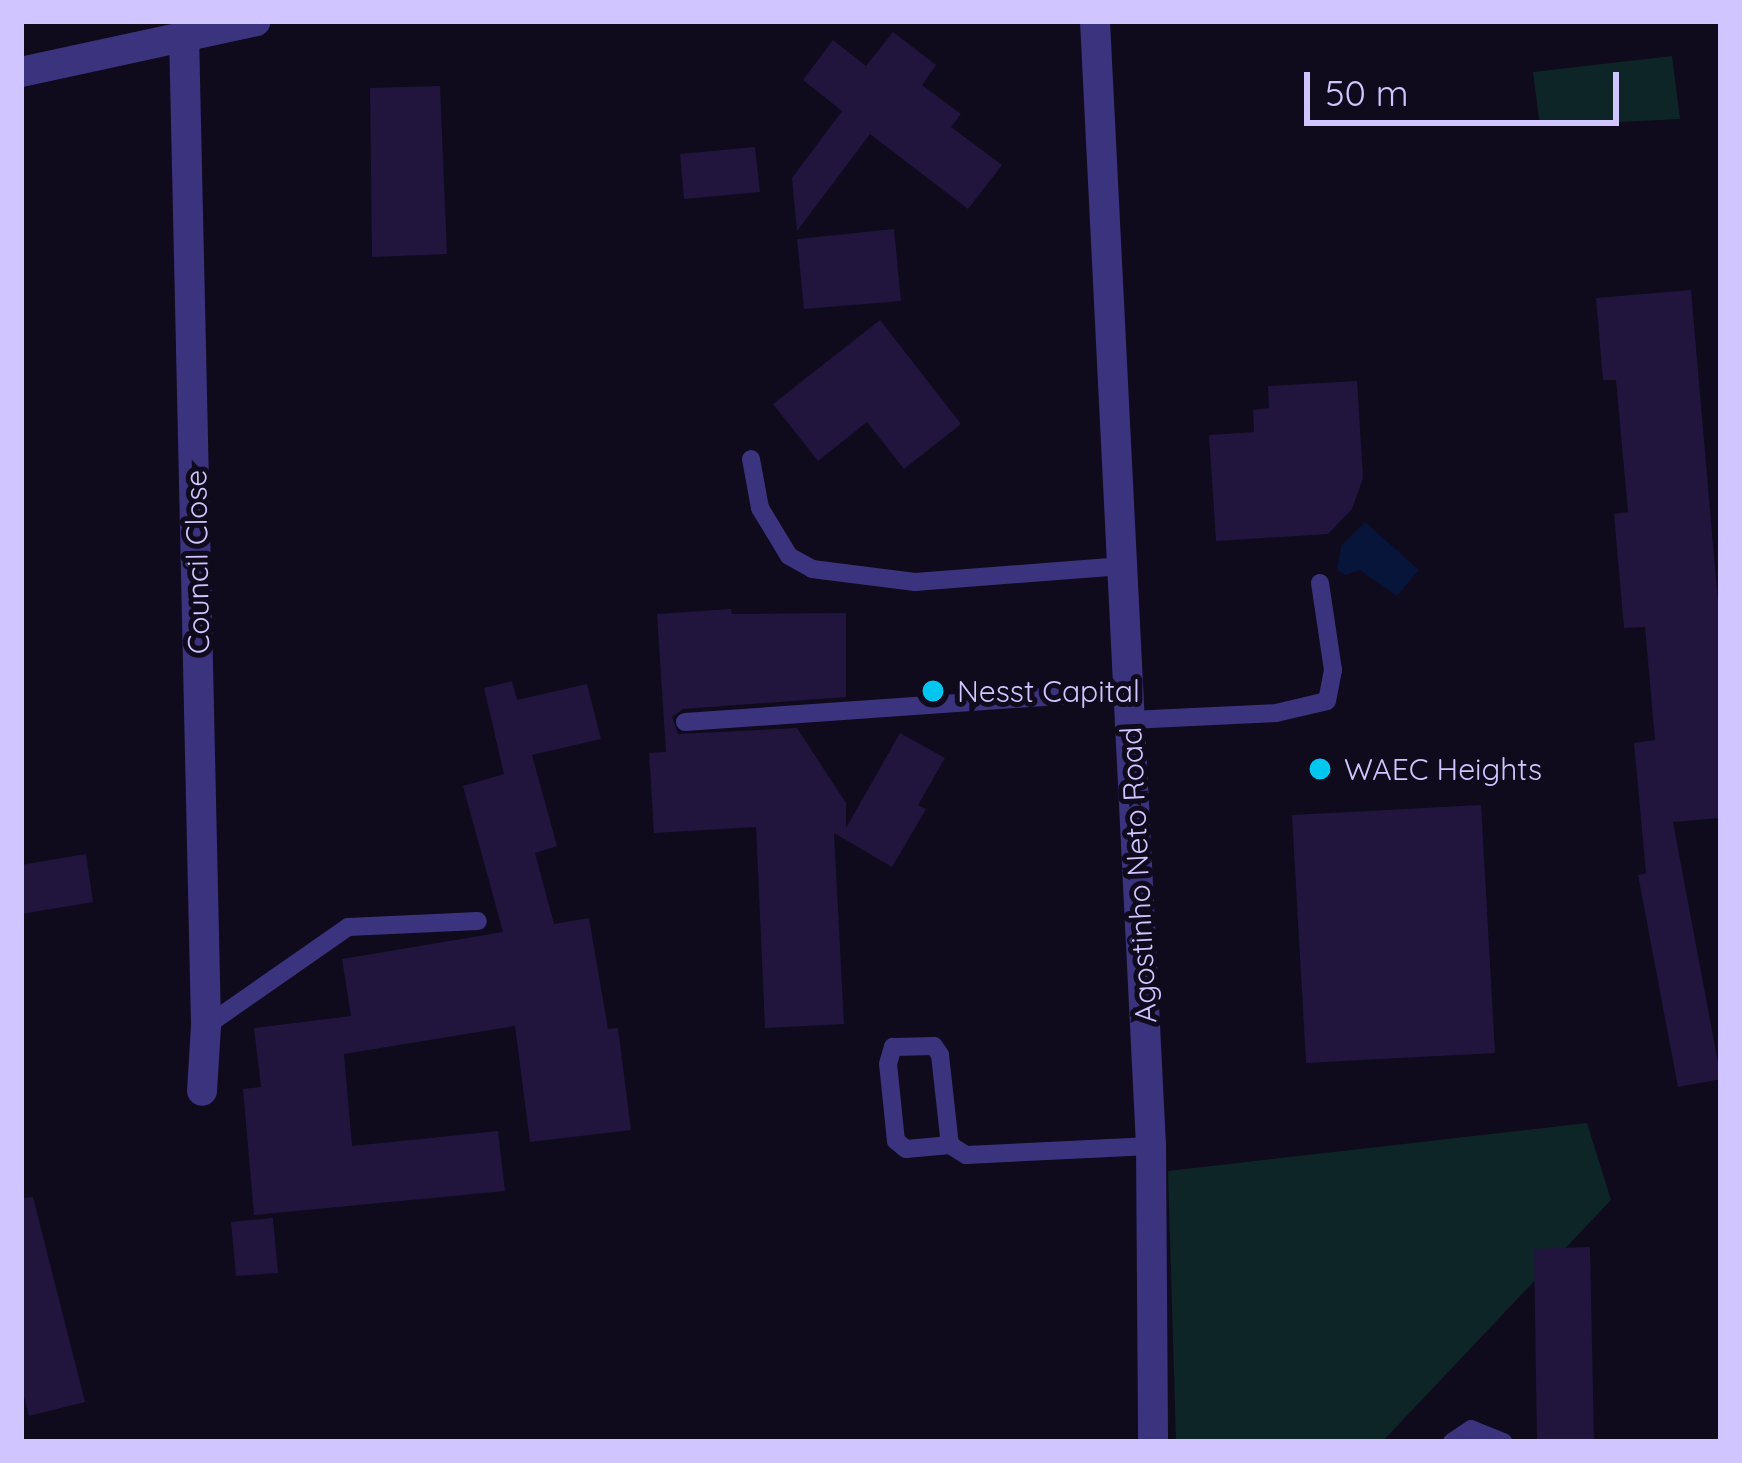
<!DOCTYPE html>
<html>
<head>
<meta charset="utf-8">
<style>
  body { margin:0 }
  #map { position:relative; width:1742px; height:1463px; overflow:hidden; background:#0f0a1c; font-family:Quicksand,sans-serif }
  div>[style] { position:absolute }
  .green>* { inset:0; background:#0d2526 }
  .water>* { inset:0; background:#061539 }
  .building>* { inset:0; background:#21153e }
  .service>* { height:18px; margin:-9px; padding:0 9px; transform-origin:9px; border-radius:9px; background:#3b337d }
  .minor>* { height:30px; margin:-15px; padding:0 15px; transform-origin:15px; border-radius:15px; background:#3b337d }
  .dots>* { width:33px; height:33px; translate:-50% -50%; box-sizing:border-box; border:6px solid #0f0a1c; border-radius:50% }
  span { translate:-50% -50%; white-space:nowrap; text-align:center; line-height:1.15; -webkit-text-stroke:10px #0f0a1c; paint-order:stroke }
  .street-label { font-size:30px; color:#d0c5ff }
  .poi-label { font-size:30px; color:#d0c5ff }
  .left { translate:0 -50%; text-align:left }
  .frame { position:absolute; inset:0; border:24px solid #d0c5ff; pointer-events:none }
  .scale { position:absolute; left:1304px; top:72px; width:315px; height:54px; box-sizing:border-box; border:6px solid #d0c5ff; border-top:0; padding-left:15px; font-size:36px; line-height:42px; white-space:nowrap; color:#d0c5ff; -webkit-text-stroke:9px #0f0a1c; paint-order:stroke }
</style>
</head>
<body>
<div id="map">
  <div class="green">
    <div style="clip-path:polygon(1672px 56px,1680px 119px,1540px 126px,1533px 72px)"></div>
    <div style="clip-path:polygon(1587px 1123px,1611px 1200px,1382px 1442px,1176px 1442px,1168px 1171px)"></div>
  </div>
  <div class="water">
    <div style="clip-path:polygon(1365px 522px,1419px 570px,1397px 596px,1360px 570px,1346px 575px,1337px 570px,1341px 546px)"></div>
  </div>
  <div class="building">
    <div style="clip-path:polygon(893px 32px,936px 65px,922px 85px,961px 114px,951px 127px,1002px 165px,968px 209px,870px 134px,797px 231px,792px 178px,842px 111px,803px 80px,833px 40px,866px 66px)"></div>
    <div style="clip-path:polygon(440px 86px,447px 254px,372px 257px,370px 88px)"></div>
    <div style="clip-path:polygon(755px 147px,760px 192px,684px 199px,680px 154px)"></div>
    <div style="clip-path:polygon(894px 229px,901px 301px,804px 309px,797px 239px)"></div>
    <div style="clip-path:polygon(1691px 290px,1721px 637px,1721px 818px,1673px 822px,1721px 1079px,1678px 1087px,1638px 875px,1646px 873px,1634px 743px,1655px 740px,1645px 627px,1624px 628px,1614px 514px,1628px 512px,1616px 380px,1603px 380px,1596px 298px)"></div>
    <div style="clip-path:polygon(880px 320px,961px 424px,904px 469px,867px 422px,818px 461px,773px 404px)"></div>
    <div style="clip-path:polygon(1357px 381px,1363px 478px,1352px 509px,1328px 534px,1216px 541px,1209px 435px,1254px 432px,1253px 410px,1269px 408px,1268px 386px)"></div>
    <div style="clip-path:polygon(731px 609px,732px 614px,846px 613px,846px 697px,683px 709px,672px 717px,678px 734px,797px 728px,846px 803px,846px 828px,900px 733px,945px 758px,918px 805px,926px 809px,892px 867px,834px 833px,844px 1024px,765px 1028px,756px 827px,654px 833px,649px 753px,666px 752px,657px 614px)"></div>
    <div style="clip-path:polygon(512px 681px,517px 700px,587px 684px,601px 739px,532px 755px,557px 846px,535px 853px,554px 924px,589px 918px,608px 1029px,618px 1028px,631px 1130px,530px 1142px,515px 1026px,344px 1054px,352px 1146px,498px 1131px,505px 1191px,254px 1215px,243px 1089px,261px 1087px,254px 1028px,351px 1016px,342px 959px,503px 932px,463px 786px,504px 774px,484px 688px)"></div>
    <div style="clip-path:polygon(1481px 805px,1495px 1053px,1306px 1063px,1292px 815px)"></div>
    <div style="clip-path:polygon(86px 854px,93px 902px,21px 914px,21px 865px)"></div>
    <div style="clip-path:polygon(33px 1197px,85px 1402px,29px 1416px,21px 1385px,21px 1198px)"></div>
    <div style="clip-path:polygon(273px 1218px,278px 1273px,236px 1276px,231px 1222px)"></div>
    <div style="clip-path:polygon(1590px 1247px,1594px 1442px,1537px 1442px,1534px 1249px)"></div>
  </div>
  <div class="service">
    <div style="left:751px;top:459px;width:50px;rotate:79.6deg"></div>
    <div style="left:760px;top:508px;width:56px;rotate:58.9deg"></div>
    <div style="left:789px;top:556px;width:26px;rotate:29deg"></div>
    <div style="left:812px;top:569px;width:104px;rotate:7.2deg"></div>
    <div style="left:915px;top:582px;width:208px;rotate:-4.4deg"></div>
    <div style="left:1130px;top:720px;width:146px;rotate:-2.7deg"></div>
    <div style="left:1276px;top:713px;width:52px;rotate:-13.2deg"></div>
    <div style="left:1327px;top:701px;width:32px;rotate:-79deg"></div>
    <div style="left:1333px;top:670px;width:88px;rotate:-98.5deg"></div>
    <div style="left:685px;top:722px;width:444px;rotate:-4deg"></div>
    <div style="left:206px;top:1026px;width:173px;rotate:-34.9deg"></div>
    <div style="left:348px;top:927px;width:130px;rotate:-2.6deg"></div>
    <div style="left:950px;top:1145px;width:44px;rotate:174.8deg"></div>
    <div style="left:906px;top:1149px;width:13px;rotate:-141deg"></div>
    <div style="left:896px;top:1141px;width:77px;rotate:-95.9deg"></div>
    <div style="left:888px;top:1064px;width:18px;rotate:-74deg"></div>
    <div style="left:893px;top:1047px;width:41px;rotate:-1.4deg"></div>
    <div style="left:934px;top:1046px;width:11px;rotate:56deg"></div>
    <div style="left:940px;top:1055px;width:91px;rotate:83.7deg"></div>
    <div style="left:950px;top:1145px;width:19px;rotate:32deg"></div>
    <div style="left:966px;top:1155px;width:185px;rotate:-2.8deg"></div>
    <div style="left:1452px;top:1442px;width:23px;rotate:-34deg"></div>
    <div style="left:1471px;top:1429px;width:35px;rotate:22deg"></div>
  </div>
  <div class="minor">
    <div style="left:1095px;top:21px;width:1126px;rotate:87.15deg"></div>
    <div style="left:1151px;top:1146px;width:296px;rotate:89.6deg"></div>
    <div style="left:184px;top:33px;width:993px;rotate:88.73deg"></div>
    <div style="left:206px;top:1026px;width:65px;rotate:93.5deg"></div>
    <div style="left:21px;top:72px;width:240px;rotate:-12.2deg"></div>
  </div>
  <div class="dots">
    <div style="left:933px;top:691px;background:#00c6f0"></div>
    <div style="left:1320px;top:769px;background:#00c6f0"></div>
  </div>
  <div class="street-label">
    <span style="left:197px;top:562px;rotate:-91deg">Council Close</span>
    <span style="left:1138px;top:875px;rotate:-93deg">Agostinho Neto Road</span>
  </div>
  <div class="poi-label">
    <span class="left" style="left:957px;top:691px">Nesst Capital</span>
    <span class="left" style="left:1344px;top:769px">WAEC Heights</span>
  </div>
  <div class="frame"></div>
  <div class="scale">50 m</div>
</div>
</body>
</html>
